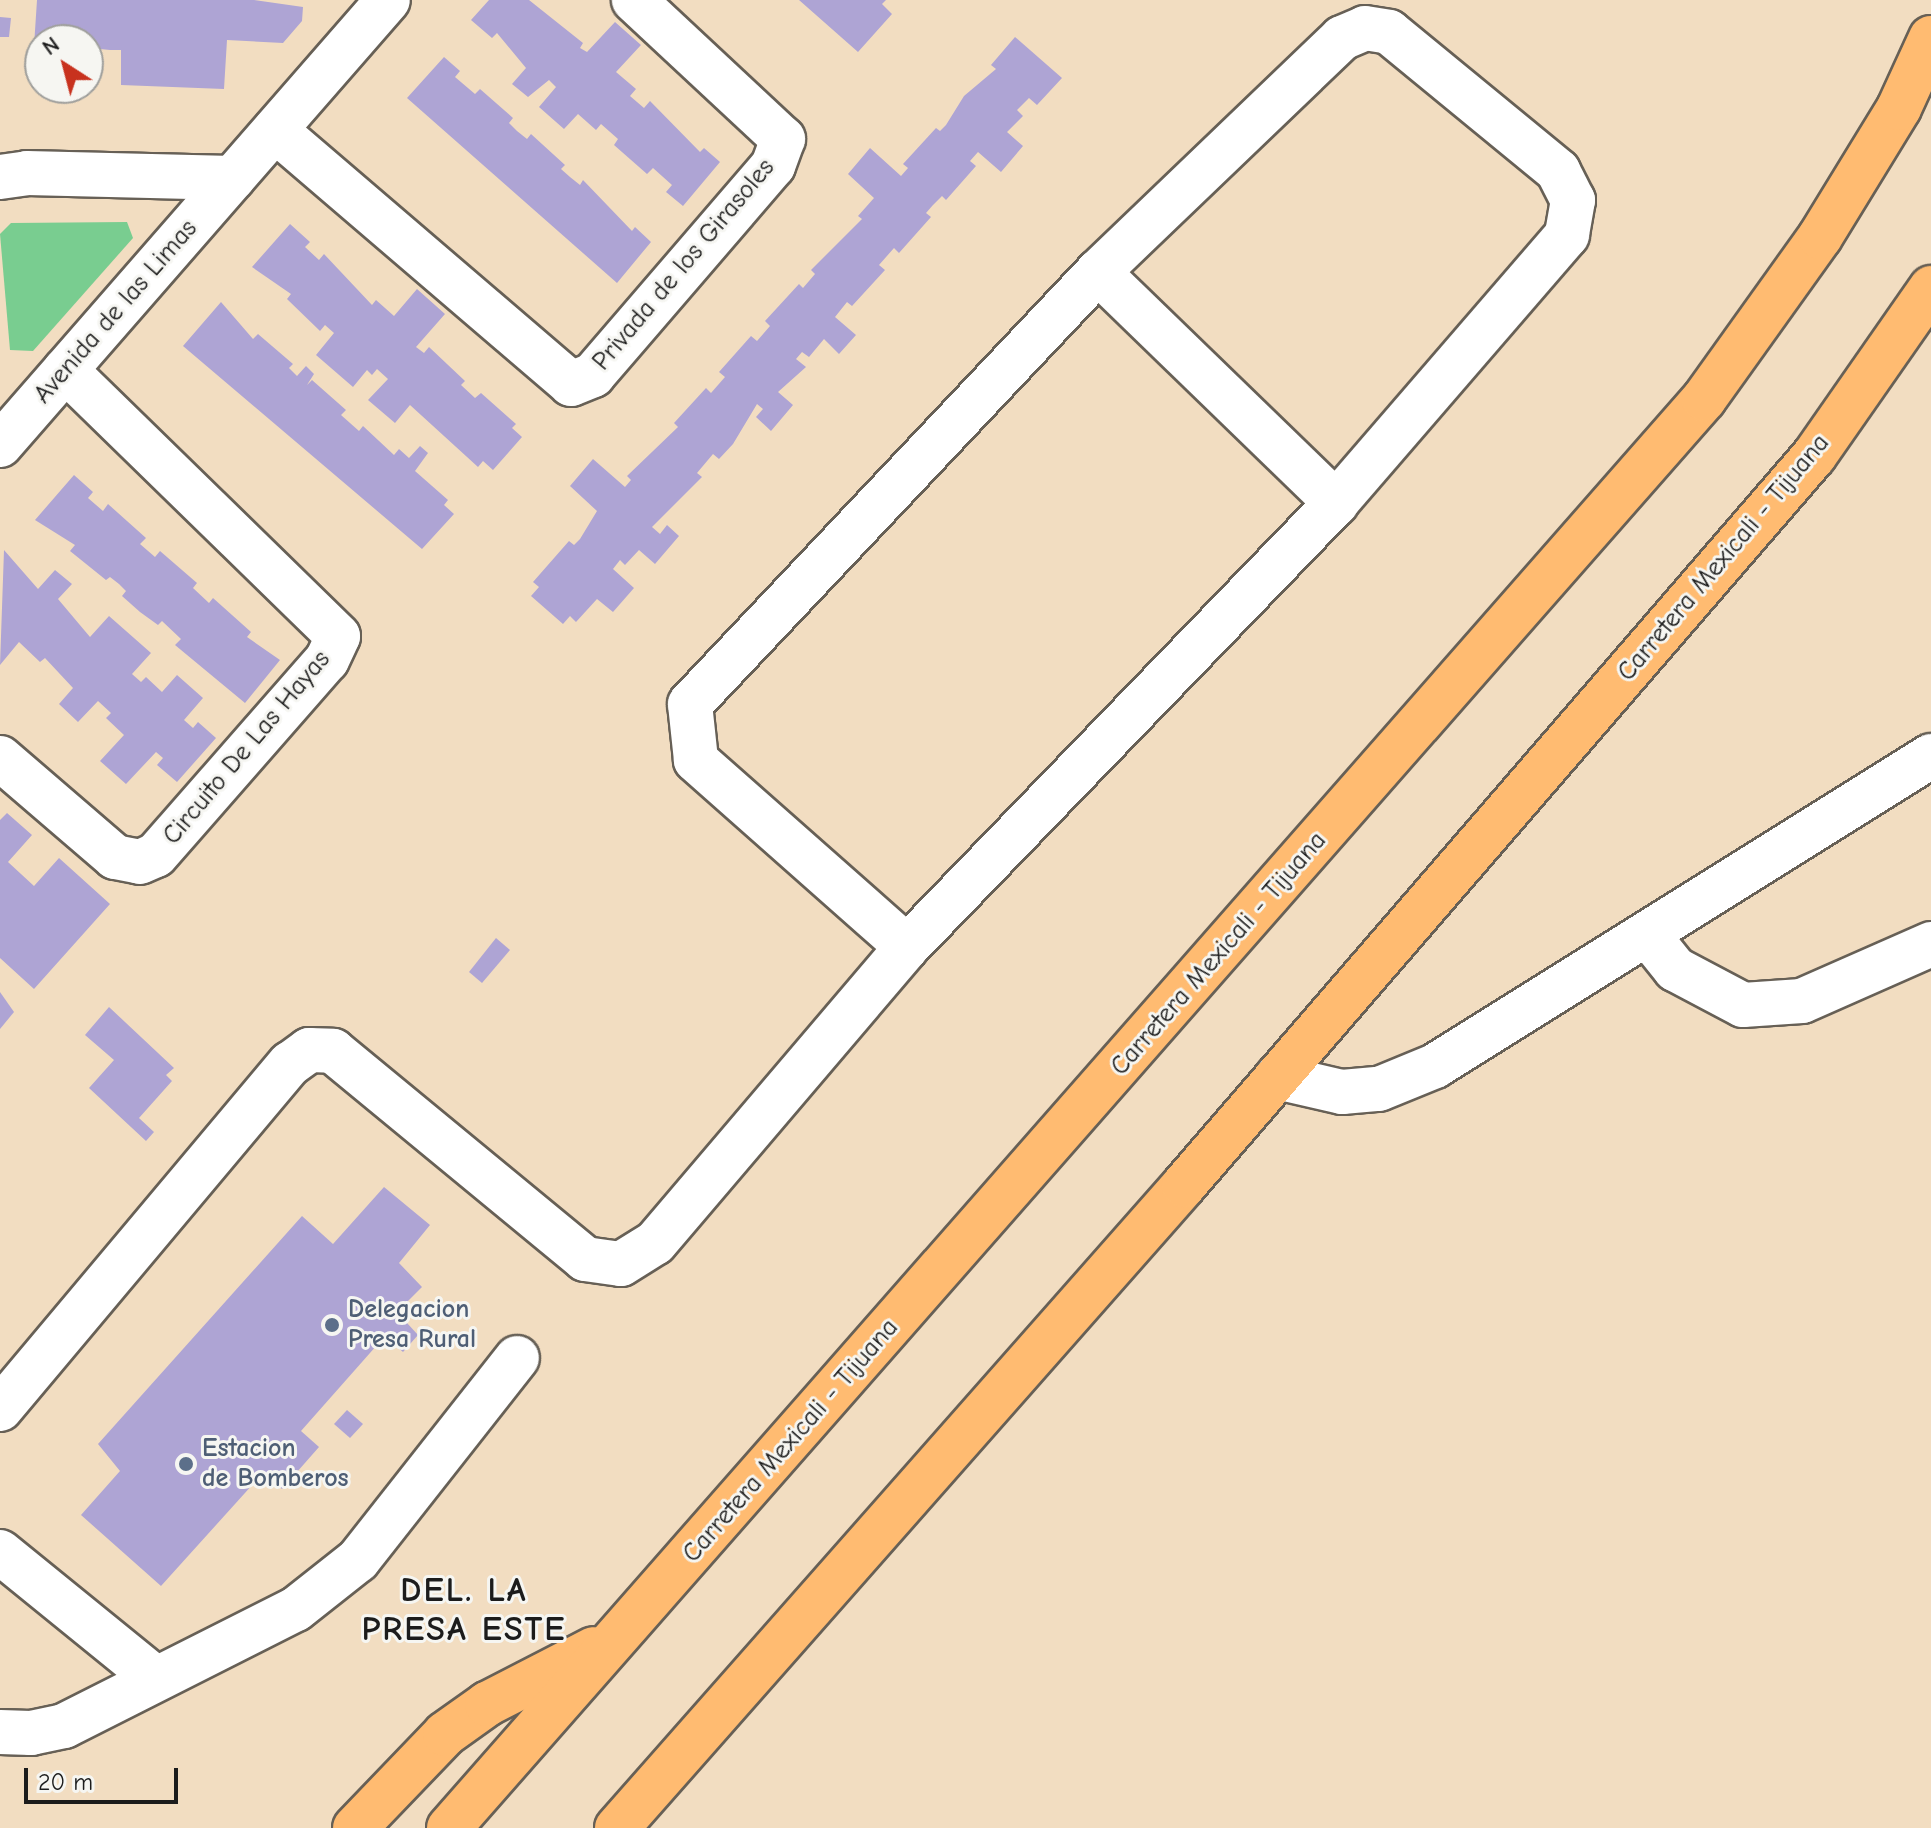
<!DOCTYPE html>
<html>
<head>
<meta charset="utf-8">
<style>
  body { margin:0 }
  #map { position:relative; width:1931px; height:1828px; overflow:hidden; background:#f2ddc1; font-family:"Comic Neue",sans-serif }
  div>[style] { position:absolute }
  .green>* { inset:0; background:#79cd90 }
  .building>* { inset:0; background:#aea4d4 }
  .roads { filter:drop-shadow(2px 0 #676056) drop-shadow(-2px 0 #676056) drop-shadow(0 2px #676056) drop-shadow(0 -2px #676056) }
  .minor>* { height:44px; margin:-22px; padding:0 22px; transform-origin:22px; border-radius:22px; background:#fff }
  .major>* { height:44px; margin:-22px; padding:0 22px; transform-origin:22px; border-radius:22px; background:#ffbb71 }
  .dots>* { width:22px; height:22px; translate:-50% -50%; box-sizing:border-box; border:4px solid #f6f6f2; border-radius:50% }
  span { translate:-50% -50%; white-space:nowrap; text-align:center; line-height:1.15; -webkit-text-stroke:6px #f6f6f2; paint-order:stroke }
  .street-label { font-size:26px; color:#1c1c1c }
  .service-label { font-size:26px; color:#4e5e75; font-weight:700 }
  .left { translate:0 -50%; text-align:left }
  .district-label { font-size:34px; color:#1c1c1c; font-weight:700; letter-spacing:2px }
  .north { position:absolute; left:24px; top:24px; width:80px; height:80px; box-sizing:border-box; background:#f6f6f2; border:2px solid #9f9f9c; border-radius:50%; rotate:324deg; font-size:22px; font-weight:700; line-height:32px; text-align:center; color:#1c1c1c }
  .north::after { content:''; display:block; margin:auto; width:28px; height:36px; background:#c8321e; clip-path:polygon(50% 0,100% 100%,50% 72%,0 100%) }
  .scale { position:absolute; left:24px; top:1768px; width:154px; height:36px; box-sizing:border-box; border:4px solid #1c1c1c; border-top:0; padding-left:10px; font-size:24px; line-height:28px; white-space:nowrap; color:#1c1c1c; -webkit-text-stroke:6px #f6f6f2; paint-order:stroke }
</style>
</head>
<body>
<div id="map">
  <div class="green">
    <div style="clip-path:polygon(127px 222px,133px 238px,33px 351px,10px 350px,0 234px,11px 223px)"></div>
  </div>
  <div class="building">
    <div style="clip-path:polygon(37px 0,254px 0,303px 7px,302px 21px,283px 43px,227px 40px,224px 89px,121px 85px,121px 50px,110px 50px,100px 49px,98px 84px,88px 84px,88px 40px,40px 40px,40px 46px,34px 46px)"></div>
    <div style="clip-path:polygon(489px 0,529px 0,583px 43px,580px 48px,587px 52px,615px 22px,641px 45px,616px 72px,636px 89px,630px 96px,644px 108px,650px 101px,700px 152px,704px 148px,720px 162px,683px 206px,666px 192px,672px 185px,653px 168px,647px 174px,614px 145px,618px 139px,601px 124px,596px 130px,578px 114px,564px 129px,539px 107px,556px 87px,549px 80px,528px 97px,512px 84px,526px 68px,497px 33px,492px 38px,471px 20px)"></div>
    <div style="clip-path:polygon(799px 0,886px 0,882px 4px,892px 14px,858px 52px)"></div>
    <div style="clip-path:polygon(0 17px,11px 18px,9px 37px,0 37px)"></div>
    <div style="clip-path:polygon(1015px 37px,1062px 78px,1037px 105px,1029px 98px,1017px 110px,1023px 116px,1007px 132px,1023px 146px,1001px 172px,978px 152px,970px 161px,976px 166px,946px 200px,942px 196px,933px 205px,926px 213px,931px 217px,899px 253px,894px 248px,879px 265px,885px 270px,852px 306px,847px 302px,835px 317px,856px 335px,839px 354px,824px 339px,809px 357px,802px 352px,796px 359px,806px 367px,778px 392px,793px 405px,771px 431px,756px 417px,763px 409px,757px 404px,733px 444px,719px 459px,713px 454px,697px 473px,702px 477px,652px 527px,660px 534px,667px 525px,679px 536px,655px 564px,639px 550px,625px 565px,620px 560px,613px 569px,634px 588px,613px 612px,597px 599px,576px 622px,570px 616px,563px 624px,531px 596px,539px 587px,533px 582px,569px 541px,574px 545px,580px 539px,597px 511px,570px 486px,593px 459px,625px 487px,631px 480px,627px 476px,678px 427px,674px 423px,706px 388px,711px 393px,725px 377px,719px 372px,751px 336px,757px 341px,770px 326px,765px 321px,799px 284px,803px 288px,815px 274px,811px 270px,862px 219px,858px 216px,874px 198px,848px 174px,870px 148px,901px 176px,908px 168px,903px 164px,936px 128px,940px 131px,946px 125px,964px 96px,996px 69px,991px 65px)"></div>
    <div style="clip-path:polygon(444px 57px,460px 71px,455px 77px,475px 94px,480px 89px,513px 118px,509px 123px,517px 131px,527px 139px,531px 134px,565px 165px,561px 169px,570px 177px,580px 185px,583px 180px,632px 231px,635px 227px,651px 242px,617px 283px,407px 98px)"></div>
    <div style="clip-path:polygon(290px 224px,310px 242px,305px 247px,319px 260px,324px 254px,372px 305px,376px 300px,394px 316px,417px 289px,445px 314px,416px 347px,424px 353px,429px 347px,465px 381px,461px 385px,475px 398px,481px 393px,516px 424px,512px 428px,522px 437px,493px 470px,483px 461px,478px 467px,410px 405px,395px 423px,368px 400px,388px 379px,377px 369px,372px 375px,367px 370px,353px 387px,316px 355px,334px 333px,325px 325px,320px 331px,287px 299px,291px 294px,252px 267px)"></div>
    <div style="clip-path:polygon(221px 302px,253px 339px,258px 334px,293px 364px,289px 368px,297px 376px,306px 366px,314px 374px,307px 385px,312px 380px,346px 410px,341px 415px,359px 431px,363px 426px,394px 455px,399px 449px,409px 458px,420px 446px,428px 453px,415px 471px,448px 500px,444px 505px,454px 514px,422px 549px,183px 346px)"></div>
    <div style="clip-path:polygon(74px 475px,93px 492px,88px 498px,103px 511px,108px 504px,146px 538px,140px 544px,155px 557px,160px 551px,197px 583px,193px 588px,209px 603px,213px 598px,251px 632px,247px 637px,280px 660px,245px 703px,175px 645px,181px 639px,162px 621px,158px 625px,140px 612px,122px 596px,126px 591px,119px 584px,110px 577px,106px 580px,70px 551px,75px 545px,35px 520px)"></div>
    <div style="clip-path:polygon(4px 550px,38px 589px,55px 570px,72px 584px,58px 599px,90px 637px,109px 616px,151px 653px,132px 674px,141px 682px,146px 677px,162px 692px,177px 675px,203px 698px,184px 720px,193px 728px,198px 722px,216px 738px,177px 782px,157px 765px,163px 758px,156px 752px,126px 784px,100px 761px,124px 735px,106px 718px,111px 713px,98px 701px,78px 722px,59px 704px,73px 688px,45px 658px,40px 662px,19px 642px,0 665px)"></div>
    <div style="clip-path:polygon(7px 813px,32px 835px,8px 862px,34px 886px,59px 858px,110px 904px,34px 989px,0 958px,0 820px)"></div>
    <div style="clip-path:polygon(496px 938px,510px 950px,482px 983px,469px 972px)"></div>
    <div style="clip-path:polygon(0 992px,14px 1012px,0 1029px)"></div>
    <div style="clip-path:polygon(109px 1007px,174px 1068px,166px 1075px,172px 1081px,139px 1118px,154px 1132px,146px 1141px,89px 1088px,114px 1060px,85px 1035px)"></div>
    <div style="clip-path:polygon(384px 1187px,430px 1225px,399px 1263px,422px 1287px,397px 1312px,418px 1335px,403px 1352px,385px 1336px,301px 1431px,319px 1447px,282px 1489px,263px 1473px,161px 1586px,81px 1515px,120px 1471px,98px 1444px,302px 1216px,333px 1244px)"></div>
    <div style="clip-path:polygon(347px 1410px,363px 1424px,350px 1438px,334px 1424px)"></div>
  </div>
  <div class="roads">
    <div class="minor">
      <div style="left:275px;top:130px;width:390px;rotate:40.6deg"></div>
      <div style="left:571px;top:384px;width:24px;rotate:-22deg"></div>
      <div style="left:593px;top:375px;width:276px;rotate:-49.3deg"></div>
      <div style="left:773px;top:166px;width:29px;rotate:-70deg"></div>
      <div style="left:783px;top:139px;width:204px;rotate:-137deg"></div>
      <div style="left:0;top:177px;width:27px;rotate:-8deg"></div>
      <div style="left:27px;top:173px;width:206px;rotate:1.4deg"></div>
      <div style="left:1098px;top:272px;width:332px;rotate:44.1deg"></div>
      <div style="left:0;top:445px;width:590px;rotate:-48.91deg"></div>
      <div style="left:0;top:758px;width:152px;rotate:40.7deg"></div>
      <div style="left:115px;top:857px;width:25px;rotate:11deg"></div>
      <div style="left:140px;top:862px;width:17px;rotate:-24deg"></div>
      <div style="left:156px;top:855px;width:259px;rotate:-48.8deg"></div>
      <div style="left:327px;top:660px;width:26px;rotate:-65deg"></div>
      <div style="left:338px;top:636px;width:381px;rotate:-135.7deg"></div>
      <div style="left:1647px;top:934px;width:45px;rotate:51.3deg"></div>
      <div style="left:1675px;top:969px;width:77px;rotate:27.9deg"></div>
      <div style="left:1743px;top:1005px;width:59px;rotate:-3.9deg"></div>
      <div style="left:1802px;top:1001px;width:141px;rotate:-23.8deg"></div>
      <div style="left:1277px;top:1077px;width:67px;rotate:13deg"></div>
      <div style="left:1342px;top:1092px;width:37px;rotate:-5deg"></div>
      <div style="left:1379px;top:1089px;width:61px;rotate:-22.3deg"></div>
      <div style="left:1435px;top:1066px;width:585px;rotate:-32.01deg"></div>
      <div style="left:0;top:1409px;width:451px;rotate:-50deg"></div>
      <div style="left:290px;top:1064px;width:24px;rotate:-36deg"></div>
      <div style="left:309px;top:1050px;width:24px;rotate:2deg"></div>
      <div style="left:333px;top:1051px;width:327px;rotate:39.5deg"></div>
      <div style="left:585px;top:1259px;width:36px;rotate:8deg"></div>
      <div style="left:621px;top:1264px;width:40px;rotate:-32deg"></div>
      <div style="left:655px;top:1243px;width:389px;rotate:-49.6deg"></div>
      <div style="left:907px;top:947px;width:282px;rotate:-138.5deg"></div>
      <div style="left:696px;top:760px;width:56px;rotate:-96.1deg"></div>
      <div style="left:690px;top:704px;width:594px;rotate:-46.64deg"></div>
      <div style="left:1098px;top:272px;width:338px;rotate:-43.8deg"></div>
      <div style="left:1342px;top:38px;width:25px;rotate:-23deg"></div>
      <div style="left:1365px;top:28px;width:24px;rotate:9deg"></div>
      <div style="left:1389px;top:32px;width:219px;rotate:39.4deg"></div>
      <div style="left:1558px;top:171px;width:33px;rotate:63deg"></div>
      <div style="left:1573px;top:200px;width:36px;rotate:100deg"></div>
      <div style="left:1567px;top:235px;width:354px;rotate:130.8deg"></div>
      <div style="left:1336px;top:503px;width:617px;rotate:134.02deg"></div>
      <div style="left:0;top:1552px;width:201px;rotate:39.1deg"></div>
      <div style="left:0;top:1732px;width:31px;rotate:2deg"></div>
      <div style="left:31px;top:1733px;width:34px;rotate:-12deg"></div>
      <div style="left:64px;top:1726px;width:260px;rotate:-26.8deg"></div>
      <div style="left:296px;top:1609px;width:79px;rotate:-38.3deg"></div>
      <div style="left:358px;top:1560px;width:257px;rotate:-51.8deg"></div>
    </div>
    <div class="major">
      <div style="left:355px;top:1828px;width:130px;rotate:-46.2deg"></div>
      <div style="left:445px;top:1734px;width:52px;rotate:-35.5deg"></div>
      <div style="left:487px;top:1704px;width:120px;rotate:-27.2deg"></div>
      <div style="left:449px;top:1828px;width:1902px;rotate:-48.71deg"></div>
      <div style="left:1704px;top:399px;width:199px;rotate:-54.4deg"></div>
      <div style="left:1820px;top:237px;width:151px;rotate:-58.5deg"></div>
      <div style="left:1899px;top:108px;width:77px;rotate:-65.4deg"></div>
      <div style="left:617px;top:1828px;width:857px;rotate:-48.59deg"></div>
      <div style="left:1184px;top:1185px;width:964px;rotate:-49.17deg"></div>
      <div style="left:1814px;top:456px;width:205px;rotate:-55.1deg"></div>
    </div>
  </div>
  <div class="dots">
    <div style="left:332px;top:1325px;background:#5c6f8a"></div>
    <div style="left:186px;top:1464px;background:#5c6f8a"></div>
  </div>
  <div class="street-label">
    <span style="left:684px;top:265px;rotate:-50deg">Privada de los Girasoles</span>
    <span style="left:116px;top:312px;rotate:-49deg">Avenida de las Limas</span>
    <span style="left:1724px;top:558px;rotate:-50deg">Carretera Mexicali - Tijuana</span>
    <span style="left:247px;top:748px;rotate:-50deg">Circuito De Las Hayas</span>
    <span style="left:1219px;top:954px;rotate:-49deg">Carretera Mexicali - Tijuana</span>
    <span style="left:791px;top:1441px;rotate:-49deg">Carretera Mexicali - Tijuana</span>
  </div>
  <div class="service-label">
    <span class="left" style="left:348px;top:1325px">Delegacion<br>Presa Rural</span>
    <span class="left" style="left:202px;top:1464px">Estacion<br>de Bomberos</span>
  </div>
  <div class="district-label">
    <span style="left:464px;top:1610px">DEL. LA<br>PRESA ESTE</span>
  </div>
  <div class="north">N</div>
  <div class="scale">20 m</div>
</div>
</body>
</html>
